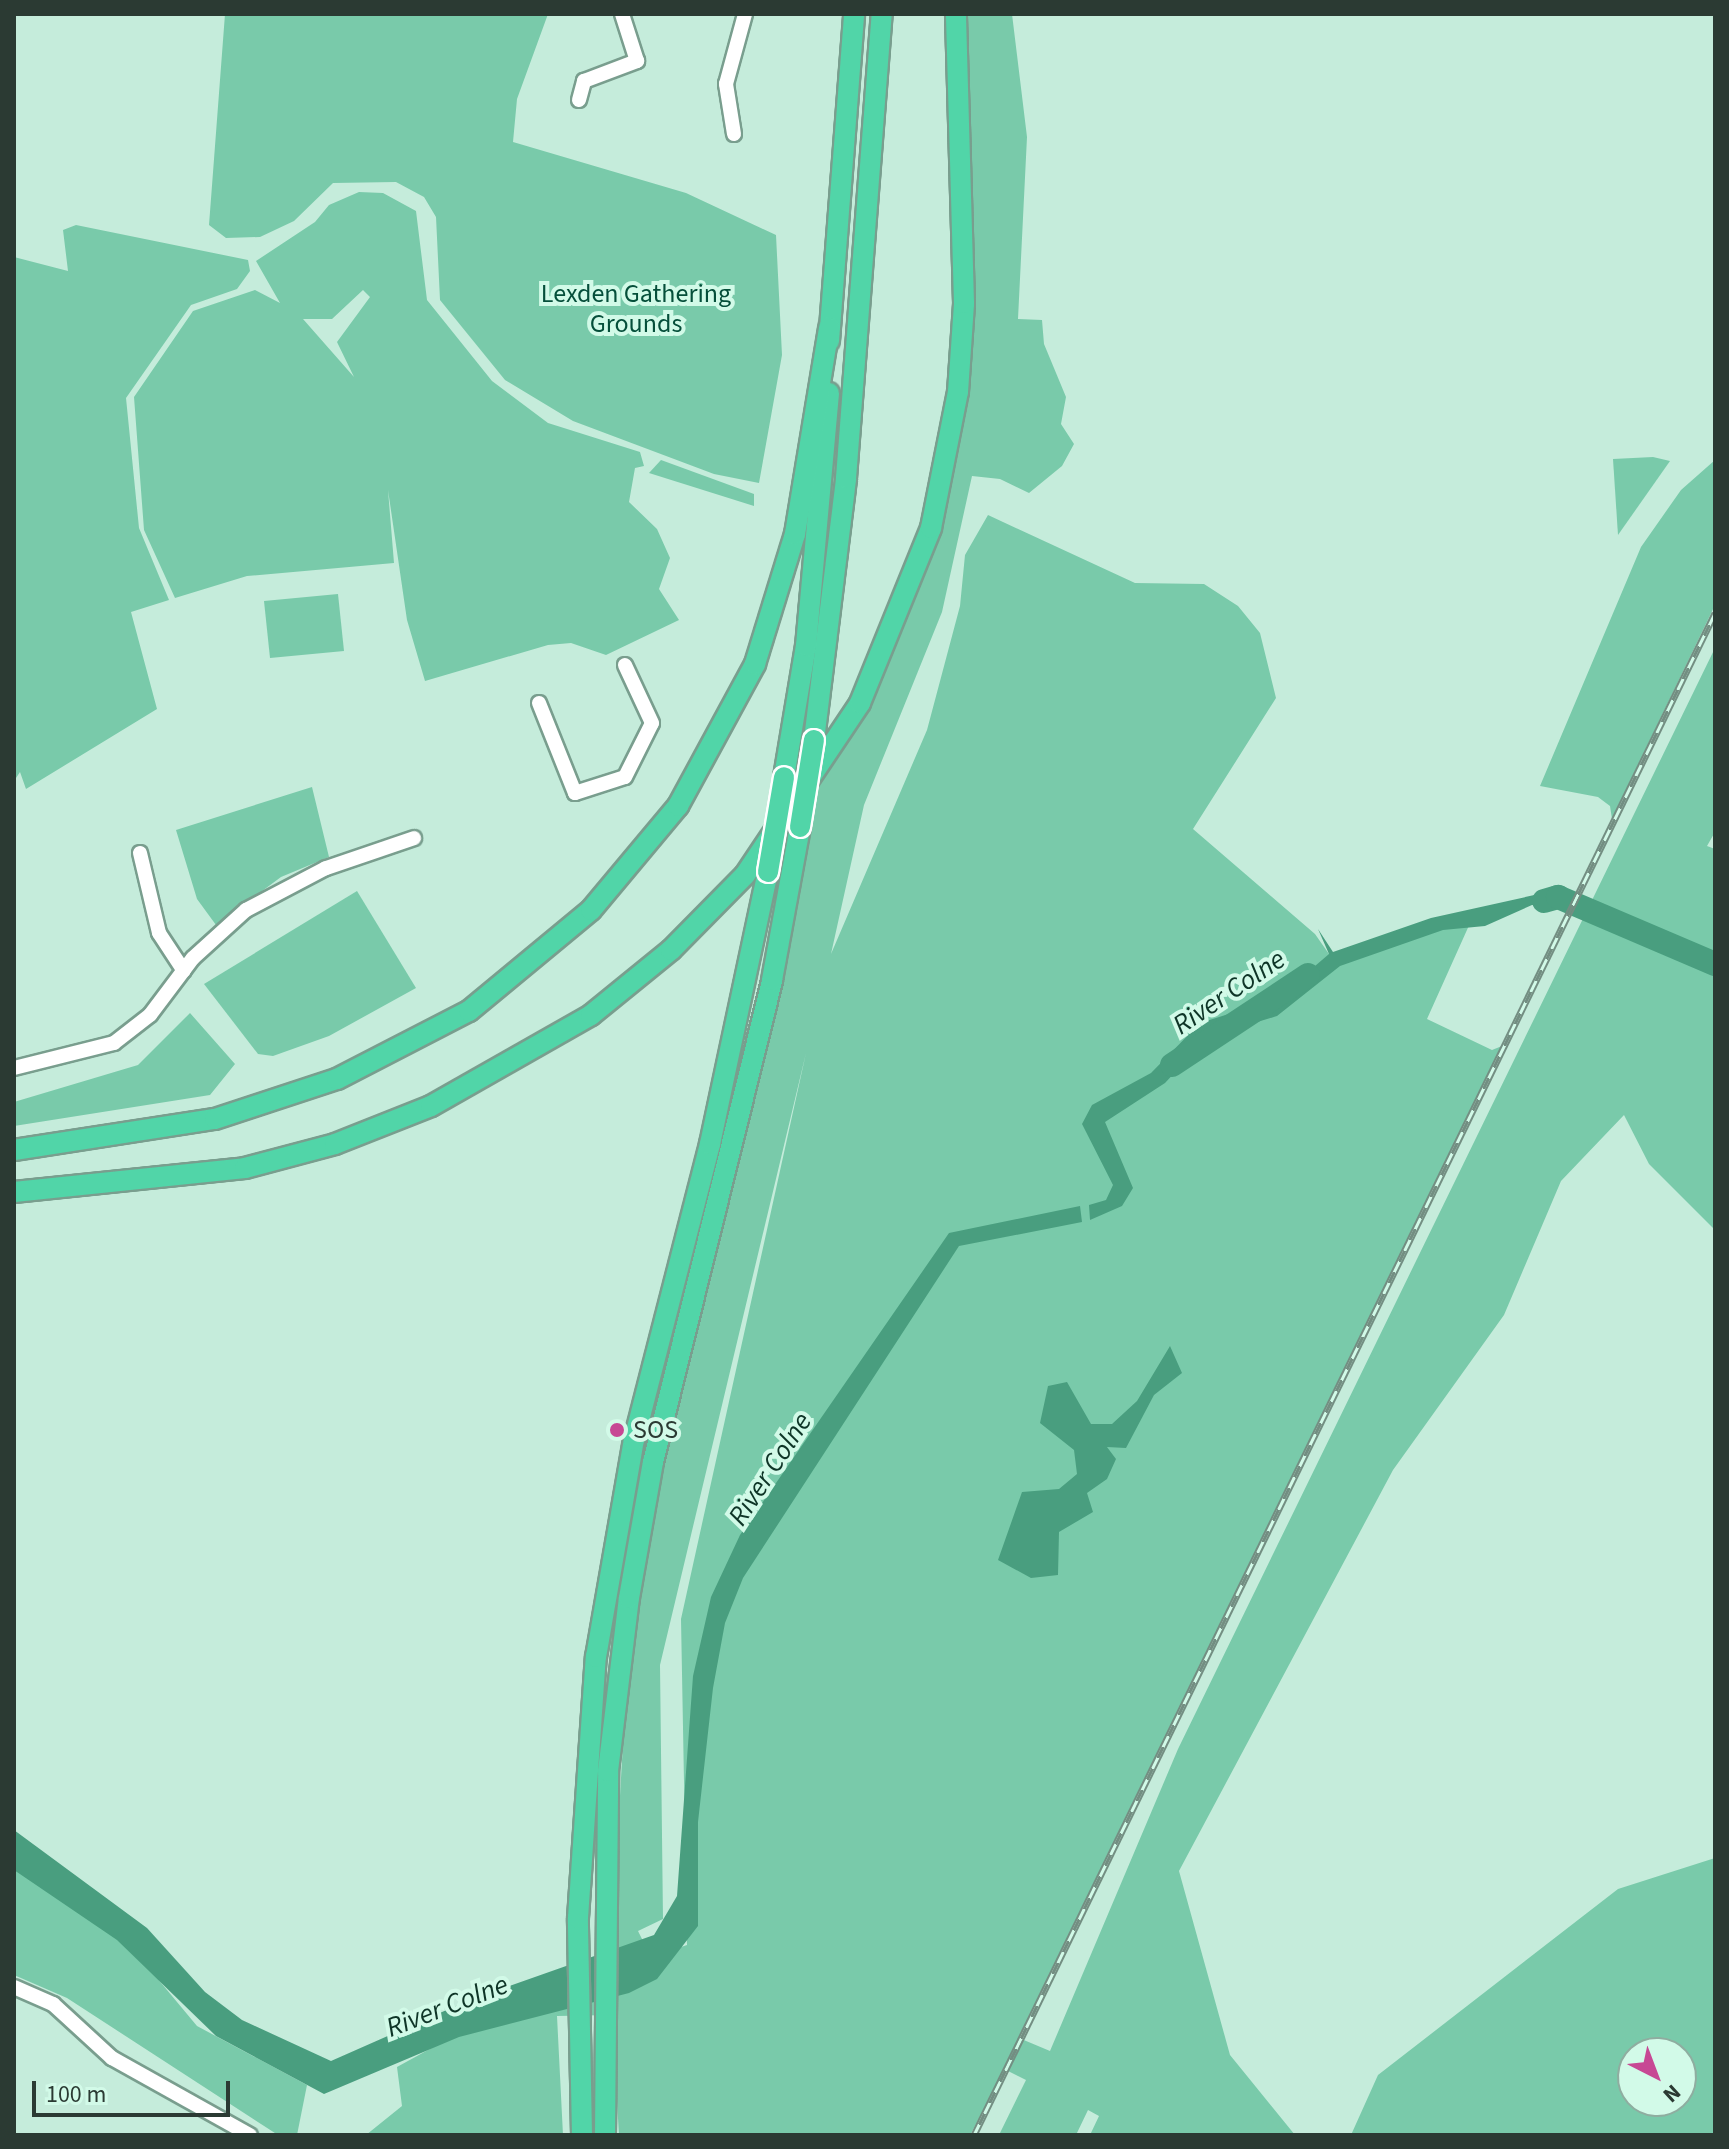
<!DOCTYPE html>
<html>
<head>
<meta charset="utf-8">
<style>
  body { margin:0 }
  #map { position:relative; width:1729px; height:2149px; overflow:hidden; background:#c5ecdb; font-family:"Source Sans 3",sans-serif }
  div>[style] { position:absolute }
  .green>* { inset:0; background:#79caaa }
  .water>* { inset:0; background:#499e7f }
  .river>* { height:24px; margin:-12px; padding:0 12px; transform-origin:12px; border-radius:12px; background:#499e7f }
  .roads { filter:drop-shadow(2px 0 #799e8e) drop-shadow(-2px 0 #799e8e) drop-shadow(0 2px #799e8e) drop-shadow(0 -2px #799e8e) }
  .minor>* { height:14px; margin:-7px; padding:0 7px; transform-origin:7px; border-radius:7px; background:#fff }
  .highway>* { height:20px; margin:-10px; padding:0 10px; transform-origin:10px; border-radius:10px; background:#51d5a8 }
  .rail>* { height:7px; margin-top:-3.5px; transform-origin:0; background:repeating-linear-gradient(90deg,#d2fae8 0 12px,#738e82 0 24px); box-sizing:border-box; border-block:2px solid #738e82 }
  .bridges { filter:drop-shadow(2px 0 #fff) drop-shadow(-2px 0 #fff) drop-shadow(0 2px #fff) drop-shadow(0 -2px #fff) }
  .highway-bridge>* { height:20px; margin:-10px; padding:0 10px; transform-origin:10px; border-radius:10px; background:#51d5a8 }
  .dots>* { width:22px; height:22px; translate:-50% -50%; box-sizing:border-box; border:4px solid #d2fae8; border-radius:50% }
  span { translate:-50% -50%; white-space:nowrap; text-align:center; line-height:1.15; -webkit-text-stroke:8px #d2fae8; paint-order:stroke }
  .park-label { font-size:26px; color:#054f3a }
  .poi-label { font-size:26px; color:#2b3a33 }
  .left { translate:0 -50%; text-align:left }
  .water-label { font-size:28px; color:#0e3527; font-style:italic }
  .frame { position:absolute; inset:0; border:16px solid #2b3a33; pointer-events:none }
  .north { position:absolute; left:1617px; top:2037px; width:80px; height:80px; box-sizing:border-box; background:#d2fae8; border:2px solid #8fada0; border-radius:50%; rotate:138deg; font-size:22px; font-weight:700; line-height:32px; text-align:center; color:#2b3a33 }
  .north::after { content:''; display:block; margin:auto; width:28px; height:36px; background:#c74894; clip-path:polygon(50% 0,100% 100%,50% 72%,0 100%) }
  .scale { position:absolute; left:32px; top:2081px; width:198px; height:36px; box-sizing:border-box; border:4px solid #2b3a33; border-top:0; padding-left:10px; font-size:24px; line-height:28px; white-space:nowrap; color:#2b3a33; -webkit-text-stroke:6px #d2fae8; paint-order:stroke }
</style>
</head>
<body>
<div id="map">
  <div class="green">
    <div style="clip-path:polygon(225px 14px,548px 14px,517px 99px,513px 142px,686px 193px,776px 235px,782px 355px,759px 483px,714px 474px,573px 421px,505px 380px,440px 300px,436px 217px,424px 197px,396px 182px,333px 183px,294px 221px,260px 237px,226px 238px,209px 225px)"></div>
    <div style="clip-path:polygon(962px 14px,1012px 14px,1027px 137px,1018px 319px,1042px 320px,1044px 344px,1066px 397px,1061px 424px,1074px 444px,1062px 466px,1029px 493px,1000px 479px,972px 476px,942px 612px,864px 805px,831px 954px,927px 730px,960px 606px,965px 555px,988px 515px,1135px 583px,1204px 584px,1238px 606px,1260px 633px,1276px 698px,1193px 829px,1315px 934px,1329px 954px,1471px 921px,1427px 1019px,1492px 1050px,1502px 1046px,1019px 2038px,1050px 2051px,1178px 1749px,1715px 648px,1715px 832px,1707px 846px,1715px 849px,1715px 1230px,1649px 1164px,1624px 1115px,1561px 1181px,1504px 1315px,1393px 1470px,1179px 1871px,1230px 2055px,1295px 2135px,1090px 2135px,1099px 2116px,1088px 2110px,1076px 2135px,999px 2135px,1026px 2080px,1006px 2070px,970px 2135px,619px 2135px,612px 2015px,557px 2016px,563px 2135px,366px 2135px,402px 2106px,397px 2067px,510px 2005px,687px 1945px,681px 1619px,806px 1053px,660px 1665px,663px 1919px,638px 1931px,643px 1941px,611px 1951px,627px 1674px,669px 1423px,754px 1099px,824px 742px,820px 785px,950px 469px)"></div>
    <div style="clip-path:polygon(evenodd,359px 192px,383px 193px,416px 211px,427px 300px,492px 381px,548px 423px,640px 452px,644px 466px,635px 468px,629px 502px,657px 529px,670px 558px,659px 589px,679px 620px,606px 655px,571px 643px,548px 645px,425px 681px,407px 620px,388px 490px,394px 563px,247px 576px,175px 598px,144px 530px,134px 397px,193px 311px,255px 290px,280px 303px,256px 261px,315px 222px,329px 205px,359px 192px,363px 290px,370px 297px,337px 342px,354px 377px,303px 319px,332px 319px,363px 290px)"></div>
    <div style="clip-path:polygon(76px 225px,248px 260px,250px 271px,237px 289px,191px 305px,126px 398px,139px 528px,169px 600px,131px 612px,157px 709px,26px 789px,20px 772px,14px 781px,14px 257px,68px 271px,63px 230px)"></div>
    <div style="clip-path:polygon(1653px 457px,1670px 461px,1618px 535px,1613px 459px)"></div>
    <div style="clip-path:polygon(661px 460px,754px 494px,754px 506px,649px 473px)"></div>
    <div style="clip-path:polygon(1715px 460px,1715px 605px,1612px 819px,1610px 806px,1598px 797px,1540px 786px,1641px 547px,1681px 490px)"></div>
    <div style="clip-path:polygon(338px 594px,344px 651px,270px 658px,264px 601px)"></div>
    <div style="clip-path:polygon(312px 787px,329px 857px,281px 877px,216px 925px,197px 899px,176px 830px)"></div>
    <div style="clip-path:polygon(357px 891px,416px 988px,329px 1036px,273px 1056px,258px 1054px,204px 984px)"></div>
    <div style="clip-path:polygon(190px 1013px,235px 1064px,210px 1095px,14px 1126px,14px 1102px,138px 1065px)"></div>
    <div style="clip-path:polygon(evenodd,1715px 1858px,1715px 2135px,1351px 2135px,1378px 2075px,1618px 1889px,1715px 1858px,1633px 2053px,1681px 2053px,1681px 2101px,1633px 2101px,1633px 2053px)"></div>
    <div style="clip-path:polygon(14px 1862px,117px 1930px,197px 2026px,307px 2085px,297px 2135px,278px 2135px,67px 1998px,14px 1975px)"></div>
  </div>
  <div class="water">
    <div style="clip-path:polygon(1557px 890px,1577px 893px,1571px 907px,1532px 905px,1485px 926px,1443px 930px,1340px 966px,1277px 1016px,1208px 1037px,1165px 1083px,1105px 1122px,1133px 1188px,1122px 1206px,1090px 1220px,1089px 1205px,1106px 1200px,1113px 1185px,1082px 1124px,1092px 1105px,1151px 1073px,1200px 1023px,1270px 1001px,1301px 978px,1329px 954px,1318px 929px,1333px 952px,1431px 918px)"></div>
    <div style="clip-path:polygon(1080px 1206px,1082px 1222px,959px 1246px,743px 1578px,725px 1623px,713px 1688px,698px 1822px,698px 1926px,657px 1979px,629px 1993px,459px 2037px,324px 2094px,216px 2036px,117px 1940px,14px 1870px,14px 1830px,147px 1928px,205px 1992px,242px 2020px,331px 2061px,467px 2001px,654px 1935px,677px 1896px,693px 1676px,711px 1597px,740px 1535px,949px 1233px)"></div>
    <div style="clip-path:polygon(1170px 1346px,1182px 1373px,1154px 1395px,1126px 1448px,1107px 1447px,1116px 1459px,1107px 1479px,1087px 1493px,1093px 1512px,1059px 1532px,1058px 1575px,1031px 1578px,998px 1560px,1022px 1492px,1059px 1489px,1077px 1474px,1074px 1450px,1040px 1423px,1048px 1386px,1067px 1382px,1091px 1424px,1112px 1424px,1137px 1401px)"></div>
  </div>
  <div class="river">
    <div style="left:1544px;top:901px;width:15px;rotate:-16deg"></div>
    <div style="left:1558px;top:897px;width:171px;rotate:23.1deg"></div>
    <div style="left:1172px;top:1065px;width:163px;rotate:-33.5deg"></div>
  </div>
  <div class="roads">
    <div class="minor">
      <div style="left:579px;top:100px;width:20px;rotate:-75deg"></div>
      <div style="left:584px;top:81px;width:57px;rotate:-20.7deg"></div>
      <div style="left:637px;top:61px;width:49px;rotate:-107.7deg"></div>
      <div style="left:734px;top:134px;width:51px;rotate:-99.1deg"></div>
      <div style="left:726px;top:84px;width:73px;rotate:-74.8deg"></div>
      <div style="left:539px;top:703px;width:97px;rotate:68.2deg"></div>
      <div style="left:575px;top:793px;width:52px;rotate:-17.7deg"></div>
      <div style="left:625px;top:777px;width:60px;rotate:-63.4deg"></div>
      <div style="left:652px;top:723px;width:64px;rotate:-115deg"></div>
      <div style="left:140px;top:853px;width:82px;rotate:76.6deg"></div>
      <div style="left:159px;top:933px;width:45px;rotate:56.7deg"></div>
      <div style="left:14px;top:1068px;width:103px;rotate:-14deg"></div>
      <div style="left:114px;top:1043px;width:46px;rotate:-37.9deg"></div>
      <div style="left:150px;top:1015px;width:71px;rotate:-53deg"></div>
      <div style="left:193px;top:958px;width:72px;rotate:-42.2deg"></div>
      <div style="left:246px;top:910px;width:90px;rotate:-27.7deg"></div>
      <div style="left:326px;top:868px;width:93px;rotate:-18.8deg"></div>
      <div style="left:14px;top:1987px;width:43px;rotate:23.6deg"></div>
      <div style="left:53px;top:2004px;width:80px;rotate:42.5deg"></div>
      <div style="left:112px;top:2058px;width:158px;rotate:29.2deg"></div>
    </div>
    <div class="highway">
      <div style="left:829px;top:341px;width:328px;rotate:-85.6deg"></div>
      <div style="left:814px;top:740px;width:264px;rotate:-83deg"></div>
      <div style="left:846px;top:478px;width:465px;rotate:-85.6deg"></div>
      <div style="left:784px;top:777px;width:133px;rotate:-80.5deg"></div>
      <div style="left:806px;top:646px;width:254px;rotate:-84.8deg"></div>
      <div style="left:14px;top:1150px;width:203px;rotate:-8.8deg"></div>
      <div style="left:215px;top:1119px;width:128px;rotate:-18.2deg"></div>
      <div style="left:337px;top:1079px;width:148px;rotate:-27.3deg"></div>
      <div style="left:469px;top:1011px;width:158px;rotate:-39.6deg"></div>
      <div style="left:591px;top:910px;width:136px;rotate:-50.1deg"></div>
      <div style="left:678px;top:806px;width:162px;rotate:-61.5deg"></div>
      <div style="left:755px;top:664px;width:136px;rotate:-72.9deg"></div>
      <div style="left:795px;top:534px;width:209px;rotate:-80.6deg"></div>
      <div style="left:14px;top:1192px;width:232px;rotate:-5.9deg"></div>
      <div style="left:245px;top:1168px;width:93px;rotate:-14.9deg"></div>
      <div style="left:335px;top:1144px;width:103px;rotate:-21.6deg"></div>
      <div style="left:431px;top:1106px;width:184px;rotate:-29.6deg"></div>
      <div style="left:591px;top:1015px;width:103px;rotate:-39.1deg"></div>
      <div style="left:671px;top:950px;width:105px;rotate:-45.4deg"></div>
      <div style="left:745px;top:875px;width:207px;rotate:-56.2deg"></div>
      <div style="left:860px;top:703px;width:189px;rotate:-67.9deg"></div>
      <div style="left:931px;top:528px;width:139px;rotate:-78.8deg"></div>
      <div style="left:958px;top:392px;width:89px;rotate:-86.1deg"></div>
      <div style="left:964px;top:303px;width:289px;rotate:-91.6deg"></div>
      <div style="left:582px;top:2135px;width:217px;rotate:-91.1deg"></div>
      <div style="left:578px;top:1918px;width:262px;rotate:-86.1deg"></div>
      <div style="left:596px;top:1657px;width:220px;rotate:-80.1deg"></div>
      <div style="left:634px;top:1440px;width:306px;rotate:-75.6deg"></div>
      <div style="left:710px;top:1144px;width:278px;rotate:-78deg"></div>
      <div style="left:605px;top:2135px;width:364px;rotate:-89.5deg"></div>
      <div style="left:608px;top:1771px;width:174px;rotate:-83.1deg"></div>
      <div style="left:629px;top:1598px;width:138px;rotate:-80deg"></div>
      <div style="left:653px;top:1462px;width:496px;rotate:-76.1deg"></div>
      <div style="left:772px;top:980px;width:156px;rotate:-79.6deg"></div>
    </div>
  </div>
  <div class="rail">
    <div style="left:974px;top:2135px;width:1693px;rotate:-64.04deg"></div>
  </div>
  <div class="bridges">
    <div class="highway-bridge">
      <div style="left:800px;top:827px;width:88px;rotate:-80.9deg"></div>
      <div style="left:768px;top:872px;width:96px;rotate:-80.4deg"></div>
    </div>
  </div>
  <div class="dots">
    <div style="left:617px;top:1430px;background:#c74894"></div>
  </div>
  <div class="park-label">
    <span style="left:636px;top:309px">Lexden Gathering<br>Grounds</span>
  </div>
  <div class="poi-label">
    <span class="left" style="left:633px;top:1430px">SOS</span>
  </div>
  <div class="water-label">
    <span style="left:1229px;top:992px;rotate:-34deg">River Colne</span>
    <span style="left:770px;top:1469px;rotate:-57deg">River Colne</span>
    <span style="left:447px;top:2006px;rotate:-21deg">River Colne</span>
  </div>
  <div class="frame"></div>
  <div class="north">N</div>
  <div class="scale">100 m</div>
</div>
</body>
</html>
